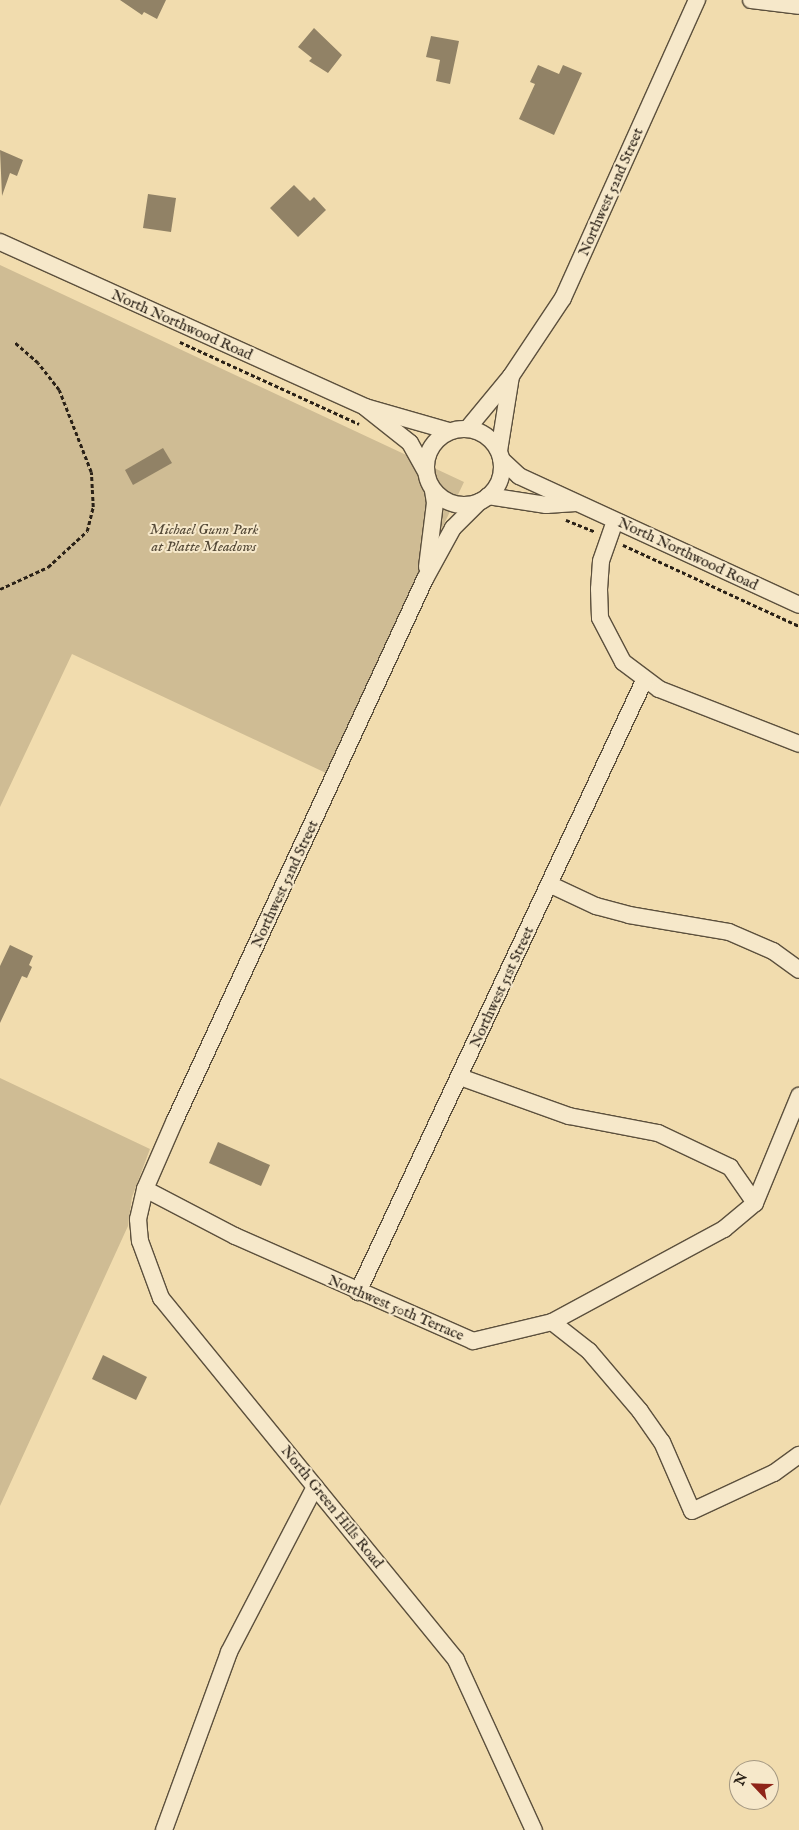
<!DOCTYPE html>
<html>
<head>
<meta charset="utf-8">
<style>
  body { margin:0 }
  #map { position:relative; width:799px; height:1830px; overflow:hidden; background:#f1dcae; font-family:"IM FELL English",serif }
  div>[style] { position:absolute }
  .green>* { inset:0; background:#cfbc94 }
  .building>* { inset:0; background:#918266 }
  .path>* { height:2.5px; margin-top:-1.25px; transform-origin:0; background:repeating-linear-gradient(90deg,#2a2117 0 4px,transparent 0 6.5px) }
  .roads { filter:drop-shadow(1px 0 #5c503d) drop-shadow(-1px 0 #5c503d) drop-shadow(0 1px #5c503d) drop-shadow(0 -1px #5c503d) }
  .minor>* { height:16px; margin:-8px; padding:0 8px; transform-origin:8px; border-radius:8px; background:#f6e8ca }
  .minor>.ring { margin:-8px; padding:0; box-sizing:content-box; background:none; border:16px solid #f6e8ca; border-radius:50% }
  span { translate:-50% -50%; white-space:nowrap; text-align:center; line-height:1.15; -webkit-text-stroke:4px #f6e8ca; paint-order:stroke }
  .street-label { font-size:15px; color:#2a2117 }
  .park-label { font-size:15px; color:#534836; font-style:italic }
  .north { position:absolute; left:729px; top:1760px; width:50px; height:50px; box-sizing:border-box; background:#f6e8ca; border:1px solid #a49882; border-radius:50%; rotate:294deg; font-size:14px; font-weight:700; line-height:20px; text-align:center; color:#2a2117 }
  .north::after { content:''; display:block; margin:auto; width:18px; height:22px; background:#8f2418; clip-path:polygon(50% 0,100% 100%,50% 72%,0 100%) }
</style>
</head>
<body>
<div id="map">
  <div class="green">
    <div style="clip-path:polygon(0 265px,464px 482px,326px 773px,72px 654px,0 807px)"></div>
    <div style="clip-path:polygon(0 1078px,150px 1149px,132px 1197px,128px 1226px,0 1506px)"></div>
  </div>
  <div class="building">
    <div style="clip-path:polygon(120px 0,166px 0,157px 19px,144px 12px,142px 15px)"></div>
    <div style="clip-path:polygon(314px 28px,342px 55px,328px 73px,309px 61px,312px 58px,298px 47px)"></div>
    <div style="clip-path:polygon(431px 36px,459px 41px,450px 84px,436px 81px,440px 60px,426px 57px)"></div>
    <div style="clip-path:polygon(538px 65px,559px 74px,563px 65px,582px 73px,554px 135px,519px 119px,535px 84px,530px 82px)"></div>
    <div style="clip-path:polygon(0 150px,23px 160px,17px 176px,10px 173px,2px 196px)"></div>
    <div style="clip-path:polygon(294px 185px,310px 201px,314px 197px,326px 210px,298px 237px,270px 208px)"></div>
    <div style="clip-path:polygon(148px 194px,176px 198px,171px 232px,143px 228px)"></div>
    <div style="clip-path:polygon(163px 448px,172px 463px,133px 485px,125px 470px)"></div>
    <div style="clip-path:polygon(10px 945px,33px 956px,29px 965px,32px 967px,27px 978px,22px 976px,0 1023px,0 966px)"></div>
    <div style="clip-path:polygon(218px 1142px,270px 1165px,261px 1186px,209px 1163px)"></div>
    <div style="clip-path:polygon(103px 1355px,147px 1377px,136px 1400px,92px 1379px)"></div>
  </div>
  <div class="path">
    <div style="left:180px;top:342px;width:197px;rotate:24.6deg"></div>
    <div style="left:566px;top:520px;width:32px;rotate:22deg"></div>
    <div style="left:623px;top:545px;width:194px;rotate:24.7deg"></div>
    <div style="left:0;top:589px;width:53px;rotate:-24.6deg"></div>
    <div style="left:48px;top:567px;width:53px;rotate:-42.7deg"></div>
    <div style="left:87px;top:531px;width:25px;rotate:-76deg"></div>
    <div style="left:93px;top:507px;width:35px;rotate:-93deg"></div>
    <div style="left:91px;top:472px;width:88px;rotate:-111.3deg"></div>
    <div style="left:59px;top:390px;width:34px;rotate:-128deg"></div>
    <div style="left:38px;top:363px;width:32px;rotate:-139deg"></div>
  </div>
  <div class="roads">
    <div class="minor">
      <div style="left:751px;top:0;width:48px;rotate:7.1deg"></div>
      <div style="left:0;top:242px;width:401px;rotate:24.3deg"></div>
      <div style="left:365px;top:407px;width:87px;rotate:15.9deg"></div>
      <div style="left:366px;top:408px;width:56px;rotate:38.5deg"></div>
      <div style="left:410px;top:443px;width:31px;rotate:61deg"></div>
      <div style="left:468px;top:428px;width:67px;rotate:-50.4deg"></div>
      <div style="left:511px;top:376px;width:94px;rotate:-56.3deg"></div>
      <div style="left:563px;top:298px;width:327px;rotate:-65.8deg"></div>
      <div class="ring" style="left:426px;top:429px;width:60px;height:60px"></div>
      <div style="left:499px;top:451px;width:76px;rotate:-80.9deg"></div>
      <div style="left:501px;top:459px;width:25px;rotate:43deg"></div>
      <div style="left:519px;top:476px;width:308px;rotate:24.7deg"></div>
      <div style="left:488px;top:496px;width:59px;rotate:8.8deg"></div>
      <div style="left:546px;top:505px;width:30px;rotate:-4deg"></div>
      <div style="left:479px;top:502px;width:37px;rotate:135deg"></div>
      <div style="left:453px;top:528px;width:58px;rotate:118.8deg"></div>
      <div style="left:425px;top:579px;width:596px;rotate:114.8deg"></div>
      <div style="left:175px;top:1120px;width:75px;rotate:113.5deg"></div>
      <div style="left:145px;top:1189px;width:31px;rotate:103deg"></div>
      <div style="left:138px;top:1219px;width:22px;rotate:85deg"></div>
      <div style="left:140px;top:1241px;width:61px;rotate:69.8deg"></div>
      <div style="left:161px;top:1298px;width:467px;rotate:50.8deg"></div>
      <div style="left:456px;top:1660px;width:187px;rotate:65.4deg"></div>
      <div style="left:615px;top:521px;width:42px;rotate:109.3deg"></div>
      <div style="left:601px;top:561px;width:28px;rotate:94deg"></div>
      <div style="left:599px;top:589px;width:29px;rotate:88deg"></div>
      <div style="left:600px;top:618px;width:50px;rotate:62.4deg"></div>
      <div style="left:623px;top:662px;width:45px;rotate:36.9deg"></div>
      <div style="left:659px;top:689px;width:150px;rotate:21.4deg"></div>
      <div style="left:427px;top:567px;width:64px;rotate:-82.9deg"></div>
      <div style="left:435px;top:503px;width:13px;rotate:-99deg"></div>
      <div style="left:551px;top:885px;width:50px;rotate:25deg"></div>
      <div style="left:596px;top:906px;width:34px;rotate:15deg"></div>
      <div style="left:629px;top:915px;width:101px;rotate:9.6deg"></div>
      <div style="left:729px;top:932px;width:48px;rotate:23.4deg"></div>
      <div style="left:773px;top:951px;width:32px;rotate:36deg"></div>
      <div style="left:460px;top:1077px;width:116px;rotate:19.7deg"></div>
      <div style="left:569px;top:1116px;width:91px;rotate:10.8deg"></div>
      <div style="left:658px;top:1133px;width:80px;rotate:25.3deg"></div>
      <div style="left:730px;top:1167px;width:44px;rotate:55.2deg"></div>
      <div style="left:145px;top:1189px;width:102px;rotate:27.6deg"></div>
      <div style="left:235px;top:1236px;width:260px;rotate:23.8deg"></div>
      <div style="left:473px;top:1341px;width:81px;rotate:-13.5deg"></div>
      <div style="left:552px;top:1322px;width:196px;rotate:-28.4deg"></div>
      <div style="left:724px;top:1229px;width:40px;rotate:-40deg"></div>
      <div style="left:755px;top:1203px;width:116px;rotate:-67.6deg"></div>
      <div style="left:358px;top:1292px;width:675px;rotate:-64.92deg"></div>
      <div style="left:552px;top:1322px;width:47px;rotate:38.1deg"></div>
      <div style="left:589px;top:1351px;width:79px;rotate:49.6deg"></div>
      <div style="left:640px;top:1411px;width:38px;rotate:55deg"></div>
      <div style="left:662px;top:1442px;width:75px;rotate:66.5deg"></div>
      <div style="left:692px;top:1511px;width:90px;rotate:-24.9deg"></div>
      <div style="left:774px;top:1473px;width:31px;rotate:-36deg"></div>
      <div style="left:164px;top:1830px;width:189px;rotate:-69.9deg"></div>
      <div style="left:229px;top:1652px;width:186px;rotate:-62.5deg"></div>
    </div>
  </div>
  <div class="street-label">
    <span style="left:611px;top:192px;rotate:-66deg">Northwest 52nd Street</span>
    <span style="left:182px;top:325px;rotate:24deg">North Northwood Road</span>
    <span style="left:688px;top:554px;rotate:25deg">North Northwood Road</span>
    <span style="left:285px;top:884px;rotate:-65deg">Northwest 52nd Street</span>
    <span style="left:502px;top:987px;rotate:-65deg">Northwest 51st Street</span>
    <span style="left:396px;top:1308px;rotate:23deg">Northwest 50th Terrace</span>
    <span style="left:332px;top:1507px;rotate:51deg">North Green Hills Road</span>
  </div>
  <div class="park-label">
    <span style="left:204px;top:538px">Michael Gunn Park<br>at Platte Meadows</span>
  </div>
  <div class="north">N</div>
</div>
</body>
</html>
